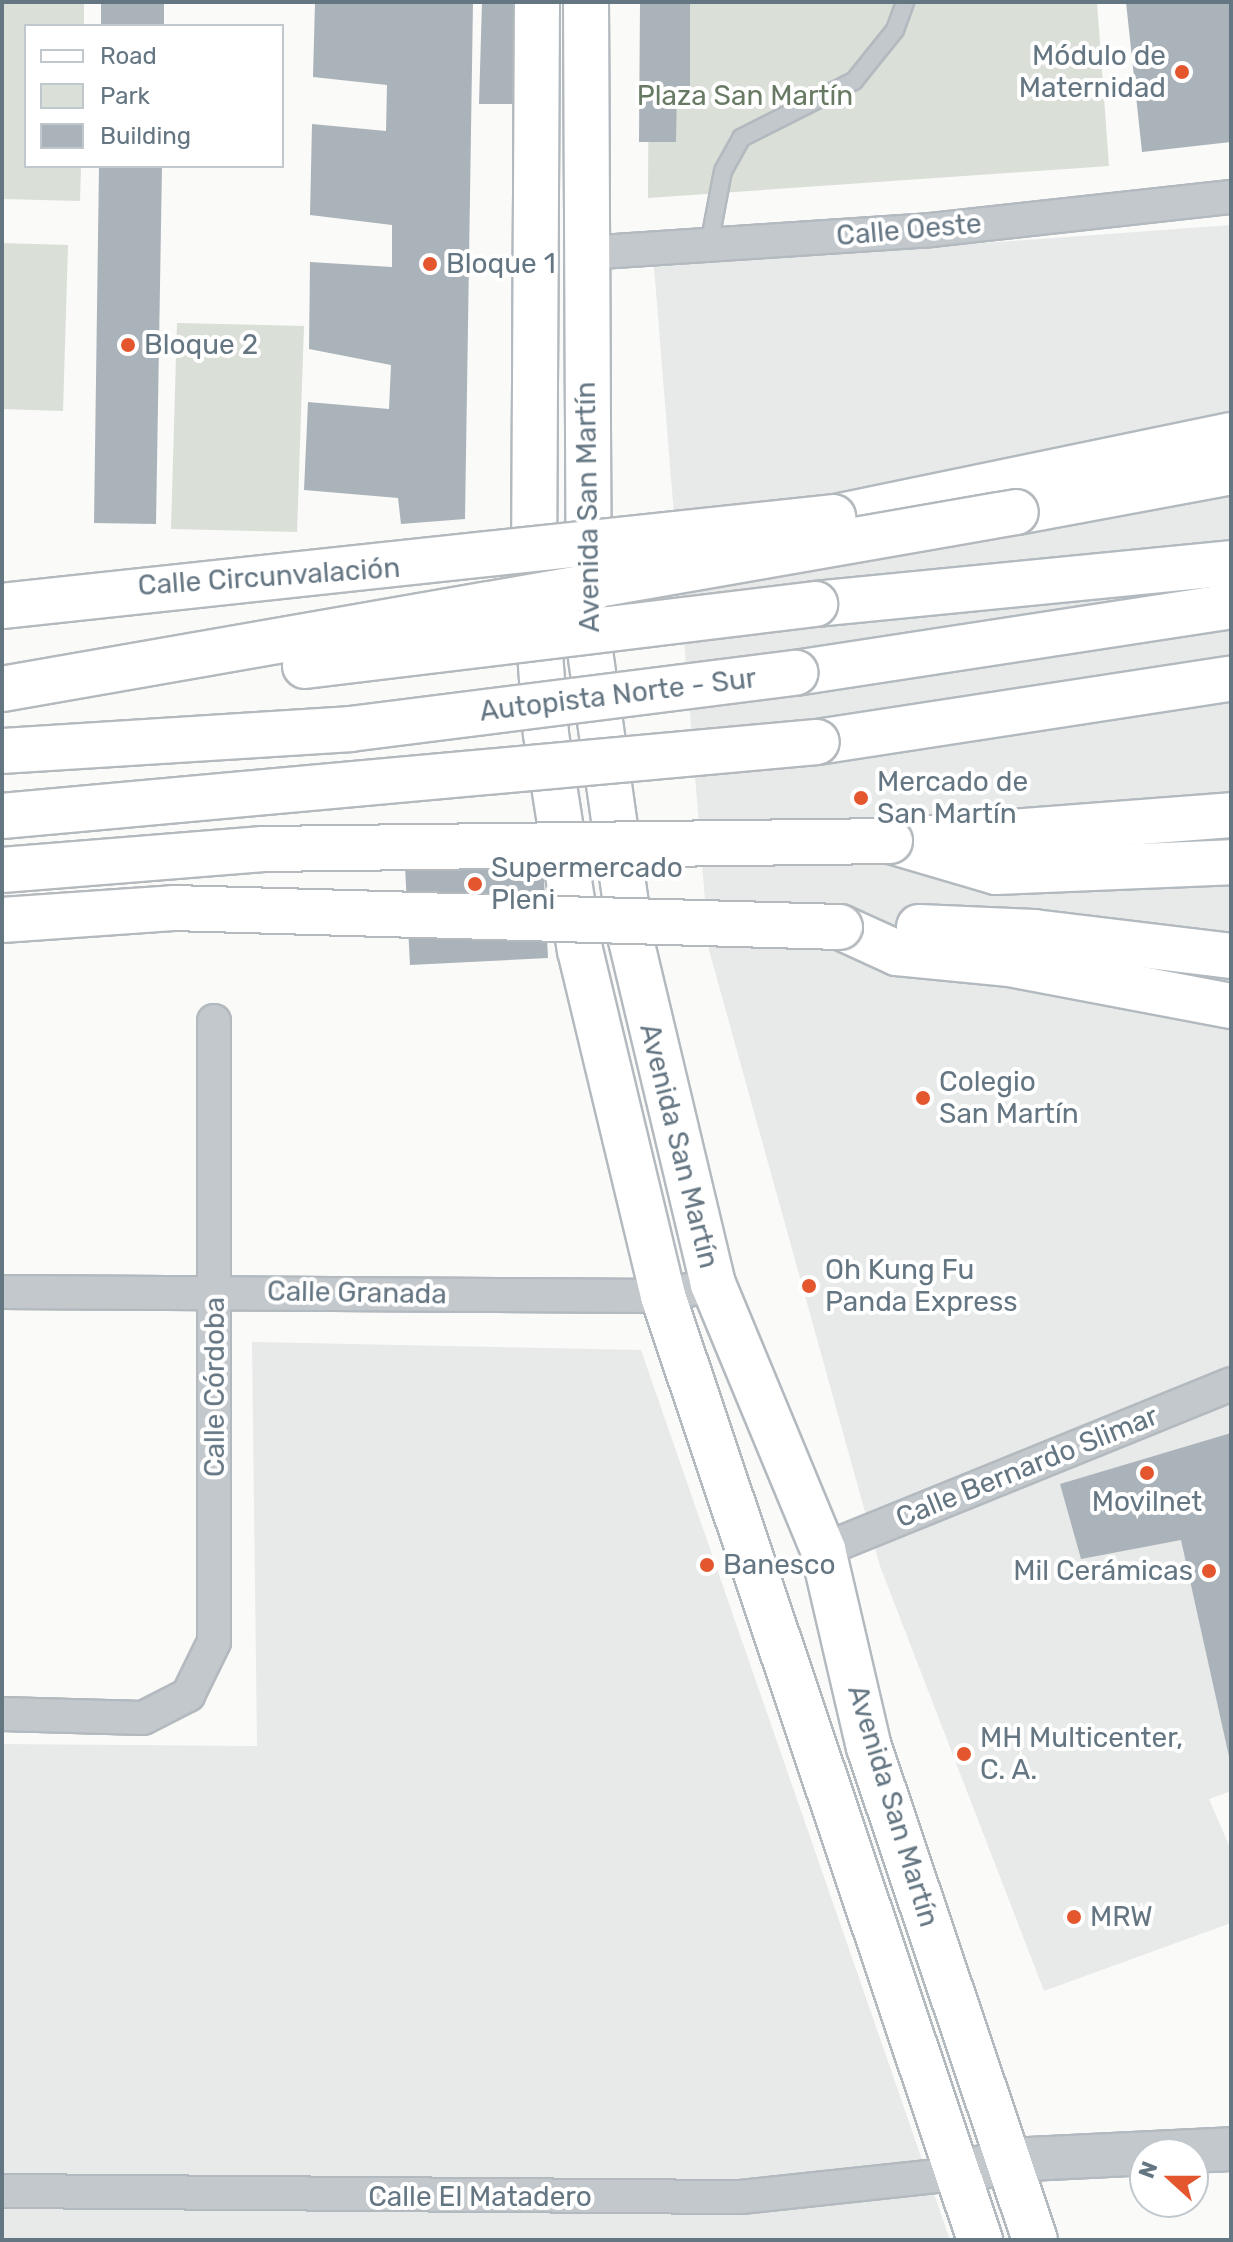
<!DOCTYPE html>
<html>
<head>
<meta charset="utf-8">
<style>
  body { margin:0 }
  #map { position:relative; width:1233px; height:2242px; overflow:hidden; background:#fafaf8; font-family:Rubik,sans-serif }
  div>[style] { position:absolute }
  .built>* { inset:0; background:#e8e9e9 }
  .green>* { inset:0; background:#dadfd7 }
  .building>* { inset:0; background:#aab3b9 }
  .roads { filter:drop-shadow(2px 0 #b3babf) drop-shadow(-2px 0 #b3babf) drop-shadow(0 2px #b3babf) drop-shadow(0 -2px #b3babf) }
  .service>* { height:16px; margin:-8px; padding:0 8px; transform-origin:8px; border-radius:8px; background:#c3c8cc }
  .minor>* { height:32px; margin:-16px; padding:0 16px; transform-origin:16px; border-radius:16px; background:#c3c8cc }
  .tertiary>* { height:42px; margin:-21px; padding:0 21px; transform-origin:21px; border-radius:21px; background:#c3c8cc }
  .secondary>* { height:44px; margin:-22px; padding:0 22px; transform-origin:22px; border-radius:22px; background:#fff }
  .motorway>* { height:44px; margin:-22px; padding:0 22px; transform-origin:22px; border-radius:22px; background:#fff }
  .bridges { filter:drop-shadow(2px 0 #b4b9bd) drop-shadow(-2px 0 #b4b9bd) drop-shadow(0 2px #b4b9bd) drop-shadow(0 -2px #b4b9bd) }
  .motorway-bridge>* { height:44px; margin:-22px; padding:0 22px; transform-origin:22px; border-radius:22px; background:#fff }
  .dots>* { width:22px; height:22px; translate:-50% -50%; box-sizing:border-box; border:4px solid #fff; border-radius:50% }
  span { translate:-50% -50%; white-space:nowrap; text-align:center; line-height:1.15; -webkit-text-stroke:8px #fff; paint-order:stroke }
  .poi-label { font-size:28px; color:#657683 }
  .right { translate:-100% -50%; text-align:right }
  .left { translate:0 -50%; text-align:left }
  .park-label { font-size:28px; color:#687a64 }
  .street-label { font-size:28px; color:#657683 }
  .frame { position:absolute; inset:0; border:4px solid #657683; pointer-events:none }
  .legend { position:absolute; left:24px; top:24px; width:260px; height:144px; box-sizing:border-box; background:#fff; border:2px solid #c1c8cd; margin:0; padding:10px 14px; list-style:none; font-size:24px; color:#657683 }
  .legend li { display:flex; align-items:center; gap:16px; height:40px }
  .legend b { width:40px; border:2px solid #c1c8cd }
  .north { position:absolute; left:1129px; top:2138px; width:80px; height:80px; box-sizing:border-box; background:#fff; border:2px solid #c1c8cd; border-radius:50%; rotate:291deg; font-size:22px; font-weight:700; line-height:32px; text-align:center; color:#657683 }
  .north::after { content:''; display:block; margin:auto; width:28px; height:36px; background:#e4572e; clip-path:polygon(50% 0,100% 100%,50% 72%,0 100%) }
</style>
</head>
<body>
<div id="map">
  <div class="built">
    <div style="clip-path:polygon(1231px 225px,1231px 1791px,1209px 1799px,1231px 1850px,1231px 1923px,1044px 1991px,880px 1566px,709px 950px,654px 267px)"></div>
    <div style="clip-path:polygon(252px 1342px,641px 1350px,950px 2240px,2px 2240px,2px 1744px,257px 1746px)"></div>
  </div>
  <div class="green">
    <div style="clip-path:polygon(2px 2px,84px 2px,84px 26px,26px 26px,26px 166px,81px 166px,80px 201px,2px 199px)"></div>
    <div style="clip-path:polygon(649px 2px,1097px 2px,1109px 166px,648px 198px)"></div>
    <div style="clip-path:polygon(2px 243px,68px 245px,63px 411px,2px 409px)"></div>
    <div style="clip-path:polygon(177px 323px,304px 326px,297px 532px,171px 529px)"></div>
  </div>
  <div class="building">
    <div style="clip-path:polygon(101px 2px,164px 2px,164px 26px,101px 26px)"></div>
    <div style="clip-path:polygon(315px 2px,473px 2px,465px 519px,401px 524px,398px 498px,304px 490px,308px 402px,389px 409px,391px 365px,309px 349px,310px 262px,392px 267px,392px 225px,310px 215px,312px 124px,386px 131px,387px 85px,313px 77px)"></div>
    <div style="clip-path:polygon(482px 2px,518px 2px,515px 104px,479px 104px)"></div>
    <div style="clip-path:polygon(640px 2px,690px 2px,690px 89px,677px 88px,676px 142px,639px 142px)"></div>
    <div style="clip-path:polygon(1126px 2px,1231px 2px,1231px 142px,1142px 152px)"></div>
    <div style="clip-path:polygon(99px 166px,162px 166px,156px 524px,94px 523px)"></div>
    <div style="clip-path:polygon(542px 840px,548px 958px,410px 965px,404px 847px)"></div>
    <div style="clip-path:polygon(1231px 1433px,1231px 1761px,1230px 1761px,1181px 1540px,1081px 1559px,1060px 1484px)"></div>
  </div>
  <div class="roads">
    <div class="service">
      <div style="left:709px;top:245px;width:75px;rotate:-79.3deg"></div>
      <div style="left:723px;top:171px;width:38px;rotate:-61deg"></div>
      <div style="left:741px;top:138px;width:127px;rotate:-26.8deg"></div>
      <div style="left:854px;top:81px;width:65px;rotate:-51.2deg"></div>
      <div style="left:895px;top:30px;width:30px;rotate:-70deg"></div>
    </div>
    <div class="minor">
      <div style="left:586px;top:253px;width:346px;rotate:-3.8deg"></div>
      <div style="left:931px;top:230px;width:302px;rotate:-6.3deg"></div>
      <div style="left:2px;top:1292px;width:661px;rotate:0.35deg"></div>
      <div style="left:663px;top:1296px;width:51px;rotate:-13.5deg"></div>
      <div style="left:823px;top:1550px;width:440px;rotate:-22.1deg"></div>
      <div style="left:2px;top:1714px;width:141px;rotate:1.6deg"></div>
      <div style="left:143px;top:1718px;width:51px;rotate:-27.1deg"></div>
      <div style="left:188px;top:1695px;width:59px;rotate:-63.9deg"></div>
      <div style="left:214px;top:1642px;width:621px;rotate:-90deg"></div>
      <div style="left:2px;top:2191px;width:739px;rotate:0.47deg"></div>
      <div style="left:741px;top:2197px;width:217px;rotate:-6.1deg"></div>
    </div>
    <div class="tertiary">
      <div style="left:957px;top:2174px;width:53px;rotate:-15.4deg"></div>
      <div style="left:1008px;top:2160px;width:223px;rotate:-2.8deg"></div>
    </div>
    <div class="secondary">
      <div style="left:537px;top:2px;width:569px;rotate:90.3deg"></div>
      <div style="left:534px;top:571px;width:163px;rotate:85.8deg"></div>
      <div style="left:546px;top:734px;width:219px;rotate:81.1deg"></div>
      <div style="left:580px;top:950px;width:356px;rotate:76.5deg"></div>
      <div style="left:663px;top:1296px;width:996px;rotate:71.44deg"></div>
      <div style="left:586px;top:2px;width:642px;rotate:89.73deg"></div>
      <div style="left:589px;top:644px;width:299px;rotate:81.9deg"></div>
      <div style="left:631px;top:940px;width:354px;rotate:76.6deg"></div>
      <div style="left:713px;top:1284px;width:288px;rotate:67.5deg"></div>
      <div style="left:823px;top:1550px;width:202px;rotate:76.9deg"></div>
      <div style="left:869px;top:1747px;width:520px;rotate:71.39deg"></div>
    </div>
    <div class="motorway">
      <div style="left:985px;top:506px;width:32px;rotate:11deg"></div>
      <div style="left:1016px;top:512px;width:219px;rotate:-10.5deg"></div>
      <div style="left:840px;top:516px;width:399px;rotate:-11.7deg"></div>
      <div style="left:815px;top:604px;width:418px;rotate:-5.6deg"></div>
      <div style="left:795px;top:673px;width:441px;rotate:-8.7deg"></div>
      <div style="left:817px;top:742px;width:419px;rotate:-8.7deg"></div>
      <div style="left:920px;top:839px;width:312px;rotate:-4.4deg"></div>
      <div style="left:890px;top:841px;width:110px;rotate:16.3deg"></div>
      <div style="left:996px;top:872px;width:235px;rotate:-2.4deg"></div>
      <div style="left:840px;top:927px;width:63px;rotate:24.5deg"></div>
      <div style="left:897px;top:953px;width:113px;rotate:5.6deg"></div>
      <div style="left:1009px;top:964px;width:226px;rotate:10.7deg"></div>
      <div style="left:919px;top:927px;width:115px;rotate:2.5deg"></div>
      <div style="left:1034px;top:932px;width:198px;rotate:6.9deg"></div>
    </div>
  </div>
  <div class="bridges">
    <div class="motorway-bridge">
      <div style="left:2px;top:606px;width:836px;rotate:-6.11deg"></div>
      <div style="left:305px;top:666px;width:514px;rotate:-6.93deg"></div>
      <div style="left:2px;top:689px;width:1029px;rotate:-9.9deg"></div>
      <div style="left:2px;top:751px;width:349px;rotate:-3.6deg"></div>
      <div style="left:350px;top:729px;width:449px;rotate:-7.2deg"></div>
      <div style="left:2px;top:816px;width:818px;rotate:-5.19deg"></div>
      <div style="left:2px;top:870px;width:262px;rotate:-4.6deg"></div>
      <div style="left:263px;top:849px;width:627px;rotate:-0.73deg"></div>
      <div style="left:2px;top:920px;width:171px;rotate:-4deg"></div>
      <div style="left:173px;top:908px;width:667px;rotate:1.63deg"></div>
    </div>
  </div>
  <div class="dots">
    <div style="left:1182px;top:72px;background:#e4572e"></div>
    <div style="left:430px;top:264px;background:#e4572e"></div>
    <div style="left:128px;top:345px;background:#e4572e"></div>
    <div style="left:861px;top:798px;background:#e4572e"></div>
    <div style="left:475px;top:884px;background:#e4572e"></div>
    <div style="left:923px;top:1098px;background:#e4572e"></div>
    <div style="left:809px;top:1286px;background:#e4572e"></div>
    <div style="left:1147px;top:1473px;background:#e4572e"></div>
    <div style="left:707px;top:1565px;background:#e4572e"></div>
    <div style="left:1209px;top:1571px;background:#e4572e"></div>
    <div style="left:964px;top:1754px;background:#e4572e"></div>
    <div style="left:1074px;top:1917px;background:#e4572e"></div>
  </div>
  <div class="poi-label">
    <span class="right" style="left:1166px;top:72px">Módulo de<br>Maternidad</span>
    <span class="left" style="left:446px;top:264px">Bloque 1</span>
    <span class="left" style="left:144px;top:345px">Bloque 2</span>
    <span class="left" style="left:877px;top:798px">Mercado de<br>San Martín</span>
    <span class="left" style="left:491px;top:884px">Supermercado<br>Pleni</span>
    <span class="left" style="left:939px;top:1098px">Colegio<br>San Martín</span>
    <span class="left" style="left:825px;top:1286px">Oh Kung Fu<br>Panda Express</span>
    <span style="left:1147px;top:1502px">Movilnet</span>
    <span class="left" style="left:723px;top:1565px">Banesco</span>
    <span class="right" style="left:1193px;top:1571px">Mil Cerámicas</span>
    <span class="left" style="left:980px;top:1754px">MH Multicenter,<br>C. A.</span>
    <span class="left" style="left:1090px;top:1917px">MRW</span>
  </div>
  <div class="park-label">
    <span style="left:745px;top:96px">Plaza San Martín</span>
  </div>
  <div class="street-label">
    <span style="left:909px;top:230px;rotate:-5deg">Calle Oeste</span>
    <span style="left:588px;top:507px;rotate:-91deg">Avenida San Martín</span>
    <span style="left:269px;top:577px;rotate:-4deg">Calle Circunvalación</span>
    <span style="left:618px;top:695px;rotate:-7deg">Autopista Norte - Sur</span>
    <span style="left:679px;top:1146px;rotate:76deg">Avenida San Martín</span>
    <span style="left:357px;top:1293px;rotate:1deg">Calle Granada</span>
    <span style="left:215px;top:1387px;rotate:-90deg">Calle Córdoba</span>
    <span style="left:1027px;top:1467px;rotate:-22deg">Calle Bernardo Slimar</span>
    <span style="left:893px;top:1806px;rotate:73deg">Avenida San Martín</span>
    <span style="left:480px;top:2197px">Calle El Matadero</span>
  </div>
  <div class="frame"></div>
  <ul class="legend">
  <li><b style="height:10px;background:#fff"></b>Road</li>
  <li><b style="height:22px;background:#dadfd7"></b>Park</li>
  <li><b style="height:22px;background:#aab3b9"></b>Building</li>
  </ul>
  <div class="north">N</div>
</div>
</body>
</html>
